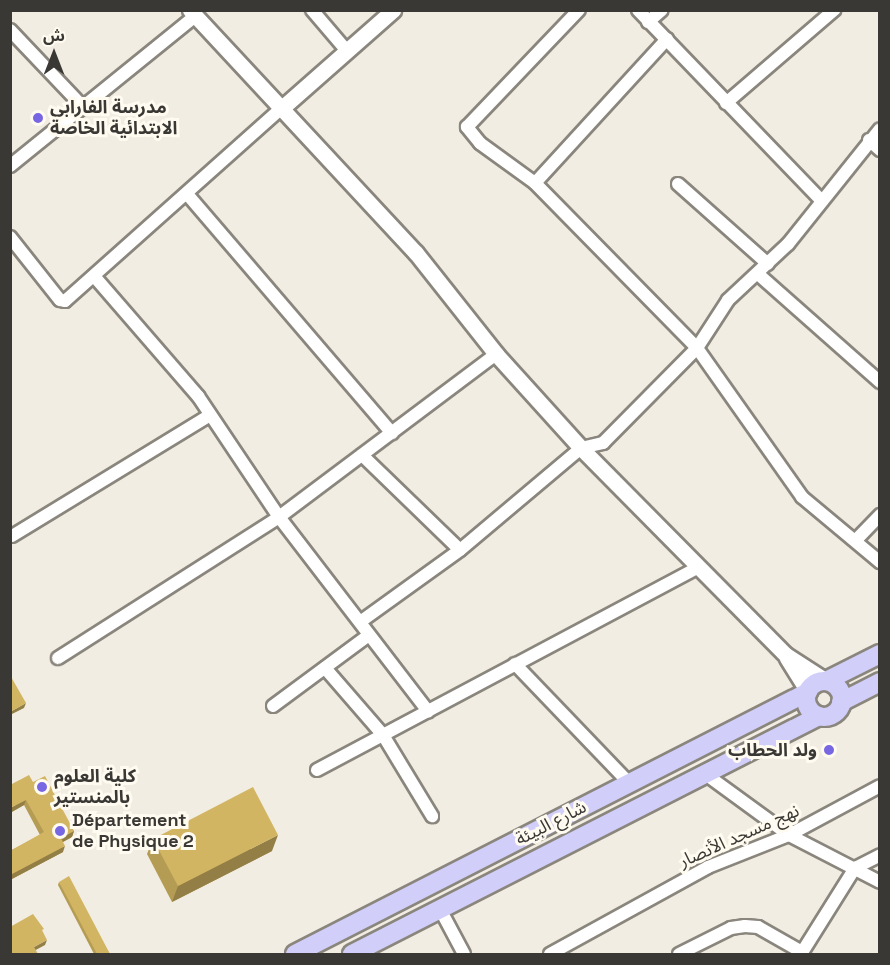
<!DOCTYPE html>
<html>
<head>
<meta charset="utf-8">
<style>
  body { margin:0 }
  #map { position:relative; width:890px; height:965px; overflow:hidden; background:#f1ede3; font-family:"Space Grotesk","Noto Sans Arabic",sans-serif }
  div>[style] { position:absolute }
  .roads { filter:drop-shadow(2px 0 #8a867d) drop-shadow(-2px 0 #8a867d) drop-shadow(0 2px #8a867d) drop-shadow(0 -2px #8a867d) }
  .minor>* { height:12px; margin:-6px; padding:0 6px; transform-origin:6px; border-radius:6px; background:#fff }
  .tertiary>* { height:15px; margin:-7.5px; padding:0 7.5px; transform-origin:7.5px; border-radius:7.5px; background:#fff }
  .primary>* { height:18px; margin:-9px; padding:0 9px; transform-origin:9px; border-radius:9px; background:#d1cff9 }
  .primary>.ring { margin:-9px; padding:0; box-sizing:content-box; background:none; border:18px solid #d1cff9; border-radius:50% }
  .wall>* { inset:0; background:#b59c54 }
  .shaded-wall>* { inset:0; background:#937f45 }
  .building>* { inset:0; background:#d2b562 }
  .dots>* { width:16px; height:16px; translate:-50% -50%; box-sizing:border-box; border:3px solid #fffbf0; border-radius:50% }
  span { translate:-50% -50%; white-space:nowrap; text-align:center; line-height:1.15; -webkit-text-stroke:6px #fffbf0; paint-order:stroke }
  .poi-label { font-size:18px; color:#3a3834; font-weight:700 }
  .left { translate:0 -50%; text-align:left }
  .right { translate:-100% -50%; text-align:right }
  .street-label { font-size:18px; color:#3a3834 }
  .frame { position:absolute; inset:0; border:12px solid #3a3834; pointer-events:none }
  .north { position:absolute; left:24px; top:24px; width:60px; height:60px; -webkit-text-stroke:4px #fffbf0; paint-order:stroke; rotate:0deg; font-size:16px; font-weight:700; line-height:24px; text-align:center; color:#3a3834 }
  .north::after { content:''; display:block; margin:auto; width:21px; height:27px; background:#3a3834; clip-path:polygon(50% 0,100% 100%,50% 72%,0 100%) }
</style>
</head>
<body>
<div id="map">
  <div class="roads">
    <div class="minor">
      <div style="left:312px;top:10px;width:54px;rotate:49.5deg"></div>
      <div style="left:638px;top:10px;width:265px;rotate:46.1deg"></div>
      <div style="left:648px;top:22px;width:18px;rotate:-41deg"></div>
      <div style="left:10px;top:30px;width:106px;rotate:46.5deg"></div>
      <div style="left:667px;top:39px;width:195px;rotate:132.5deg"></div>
      <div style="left:535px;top:183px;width:231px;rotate:45.5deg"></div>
      <div style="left:697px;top:348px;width:182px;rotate:54.8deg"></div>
      <div style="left:802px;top:497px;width:102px;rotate:39.8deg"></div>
      <div style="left:726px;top:103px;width:143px;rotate:-40.7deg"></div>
      <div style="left:869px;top:140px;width:15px;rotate:42deg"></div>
      <div style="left:10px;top:166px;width:238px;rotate:-39deg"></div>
      <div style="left:535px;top:183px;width:68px;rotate:-144deg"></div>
      <div style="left:480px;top:143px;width:21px;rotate:-129deg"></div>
      <div style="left:467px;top:127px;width:162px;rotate:-46.3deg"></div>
      <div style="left:678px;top:184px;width:120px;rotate:41.6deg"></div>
      <div style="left:187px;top:194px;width:315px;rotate:49.4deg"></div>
      <div style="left:10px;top:237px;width:80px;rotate:51.6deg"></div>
      <div style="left:60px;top:300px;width:5px;rotate:11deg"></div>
      <div style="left:65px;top:301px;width:292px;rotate:-41.7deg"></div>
      <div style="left:758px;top:274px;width:163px;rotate:41.5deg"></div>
      <div style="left:94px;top:276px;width:159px;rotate:49.1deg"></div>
      <div style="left:198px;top:396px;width:146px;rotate:56.2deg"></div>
      <div style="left:279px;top:517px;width:245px;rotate:52.5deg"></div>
      <div style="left:362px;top:455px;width:136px;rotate:44.1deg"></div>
      <div style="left:12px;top:536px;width:232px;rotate:-31.4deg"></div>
      <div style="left:856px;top:540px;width:35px;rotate:-46deg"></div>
      <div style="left:360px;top:622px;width:123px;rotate:-35.8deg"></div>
      <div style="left:460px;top:550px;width:158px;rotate:-40.1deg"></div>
      <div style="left:581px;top:448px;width:23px;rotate:-13deg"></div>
      <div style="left:603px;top:443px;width:134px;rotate:-45.3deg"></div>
      <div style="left:697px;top:348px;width:57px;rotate:-57.1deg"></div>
      <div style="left:728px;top:300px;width:82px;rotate:-43deg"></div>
      <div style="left:788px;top:244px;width:147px;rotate:-51.3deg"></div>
      <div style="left:58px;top:658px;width:262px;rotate:-32.5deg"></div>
      <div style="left:279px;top:517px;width:271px;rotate:-36.9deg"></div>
      <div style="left:515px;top:664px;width:165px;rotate:46.2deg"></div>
      <div style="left:325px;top:668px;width:89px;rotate:49.1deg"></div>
      <div style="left:383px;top:735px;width:95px;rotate:58.8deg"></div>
      <div style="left:273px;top:706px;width:119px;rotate:-36.5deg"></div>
      <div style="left:317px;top:770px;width:433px;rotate:-28deg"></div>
      <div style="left:704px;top:773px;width:105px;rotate:36.1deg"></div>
      <div style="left:789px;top:835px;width:102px;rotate:27.3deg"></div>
      <div style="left:440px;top:909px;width:51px;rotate:61.9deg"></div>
      <div style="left:550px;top:954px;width:180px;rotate:-28.8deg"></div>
      <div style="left:708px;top:867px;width:87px;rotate:-21.6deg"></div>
      <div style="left:789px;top:835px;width:103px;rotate:-28.3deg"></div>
      <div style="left:679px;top:954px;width:58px;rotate:-26.6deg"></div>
      <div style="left:731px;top:928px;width:14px;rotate:-8deg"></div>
      <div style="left:745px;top:926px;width:13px;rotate:4deg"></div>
      <div style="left:758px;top:927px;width:51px;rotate:29.6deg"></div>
      <div style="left:801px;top:954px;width:102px;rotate:-57.9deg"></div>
      <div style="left:855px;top:868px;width:28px;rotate:-27deg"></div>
    </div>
    <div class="tertiary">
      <div style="left:190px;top:10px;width:332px;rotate:47.1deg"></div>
      <div style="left:416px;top:253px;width:129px;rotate:51.6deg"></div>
      <div style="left:496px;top:354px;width:127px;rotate:47.9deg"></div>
      <div style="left:581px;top:448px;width:291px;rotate:45.3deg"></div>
      <div style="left:786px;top:655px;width:48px;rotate:33deg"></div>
      <div style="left:283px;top:107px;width:147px;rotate:-41.4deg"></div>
      <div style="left:787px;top:658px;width:40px;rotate:58deg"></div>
    </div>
    <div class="primary">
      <div style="left:826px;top:681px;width:60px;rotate:-26.6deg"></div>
      <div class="ring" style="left:806px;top:681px;width:18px;height:18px"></div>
      <div style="left:841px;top:702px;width:44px;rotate:-27.1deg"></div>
      <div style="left:295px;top:954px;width:576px;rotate:-27.05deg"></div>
      <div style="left:352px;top:954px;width:524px;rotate:-27.01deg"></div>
    </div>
  </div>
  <div class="wall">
    <div style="clip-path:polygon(33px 782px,74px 831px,72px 837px,63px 842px,63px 852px,10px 880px,10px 851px,40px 835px,24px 805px,10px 813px)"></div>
    <div style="clip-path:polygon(153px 839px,272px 851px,172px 902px,147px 854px)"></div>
    <div style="clip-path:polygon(59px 882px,110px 954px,94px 954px,58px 885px)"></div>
  </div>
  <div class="shaded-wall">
    <div style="clip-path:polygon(26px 703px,24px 708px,10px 715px,10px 712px)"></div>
    <div style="clip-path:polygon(26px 800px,24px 805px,10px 813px,10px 808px)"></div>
    <div style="clip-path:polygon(74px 831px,72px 837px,59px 844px,61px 838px)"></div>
    <div style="clip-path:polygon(278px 835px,272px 851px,172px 902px,178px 886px)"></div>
    <div style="clip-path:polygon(65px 846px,63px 852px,10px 880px,10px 875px)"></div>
    <div style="clip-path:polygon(47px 940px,45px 945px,32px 952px,34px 947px)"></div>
  </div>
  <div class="building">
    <div style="clip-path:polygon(10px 675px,26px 703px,10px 712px)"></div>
    <div style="clip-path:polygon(29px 775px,33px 782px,45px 776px,74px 831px,61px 838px,65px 846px,10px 875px,10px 851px,44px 832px,26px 800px,10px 808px,10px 785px)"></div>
    <div style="clip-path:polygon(253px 787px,278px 835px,178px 886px,153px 839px)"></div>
    <div style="clip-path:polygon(69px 876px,110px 954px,97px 954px,59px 882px)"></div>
    <div style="clip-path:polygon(33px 914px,44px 929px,42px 930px,47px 940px,34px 947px,38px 954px,10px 954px,10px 927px)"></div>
  </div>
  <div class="dots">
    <div style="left:38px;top:118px;background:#7867e2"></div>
    <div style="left:829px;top:750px;background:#7867e2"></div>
    <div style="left:42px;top:787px;background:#7867e2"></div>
    <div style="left:60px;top:831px;background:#7867e2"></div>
  </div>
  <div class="poi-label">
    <span class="left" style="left:50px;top:118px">مدرسة الفارابي<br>الابتدائية الخاصة</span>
    <span class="right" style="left:817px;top:750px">ولد الحطاب</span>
    <span class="left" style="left:54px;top:787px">كلية العلوم<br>بالمنستير</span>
    <span class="left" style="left:72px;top:831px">Département<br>de Physique 2</span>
  </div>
  <div class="street-label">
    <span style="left:551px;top:823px;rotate:-27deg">شارع البيئة</span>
    <span style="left:739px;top:836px;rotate:-24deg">نهج مسجد الأنصار</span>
  </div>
  <div class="frame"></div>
  <div class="north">ش</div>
</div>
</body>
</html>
